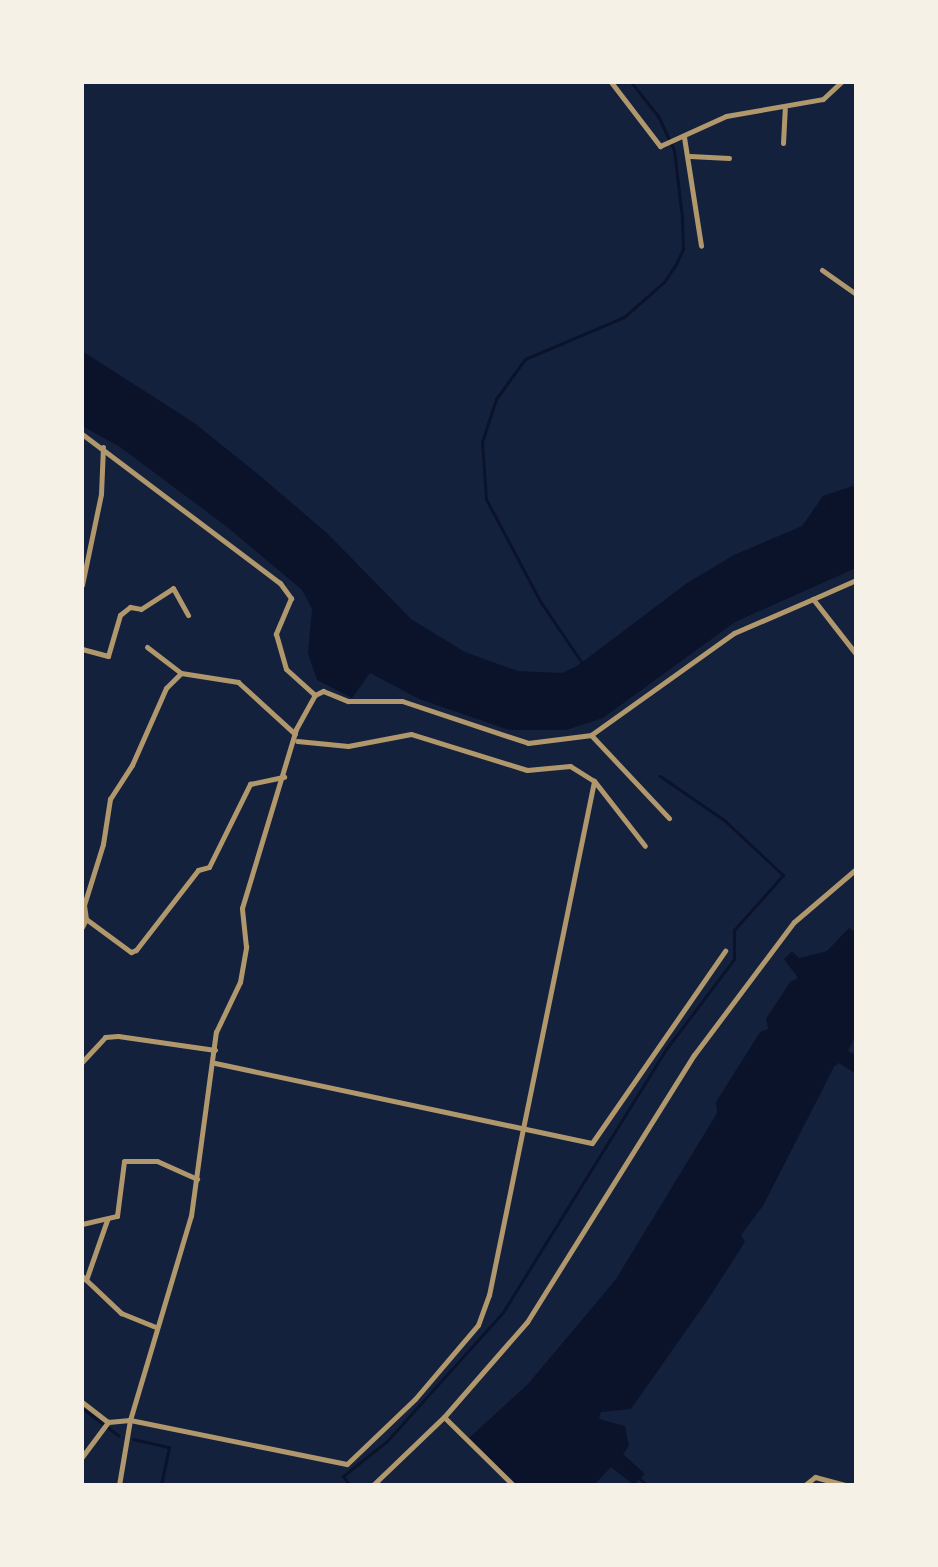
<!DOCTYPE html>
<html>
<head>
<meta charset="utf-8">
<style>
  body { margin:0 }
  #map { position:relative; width:938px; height:1567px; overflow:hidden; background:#14213d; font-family:"Noto Sans",sans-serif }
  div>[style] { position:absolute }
  .water>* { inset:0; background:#0b132b }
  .stream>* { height:3px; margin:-1.5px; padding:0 1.5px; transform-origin:1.5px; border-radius:1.5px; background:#0b132b }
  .minor>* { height:5px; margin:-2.5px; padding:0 2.5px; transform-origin:2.5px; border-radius:2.5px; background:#b1986c }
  span { translate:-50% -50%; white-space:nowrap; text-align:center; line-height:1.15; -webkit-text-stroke:6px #f6f1e7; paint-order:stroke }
  .frame { position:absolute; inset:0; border:84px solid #f6f1e7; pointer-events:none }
</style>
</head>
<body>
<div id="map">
  <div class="water">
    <div style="clip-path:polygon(82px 351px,193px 422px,253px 470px,327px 533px,411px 619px,465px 652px,518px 671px,562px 673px,577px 666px,687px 583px,734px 555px,802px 526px,823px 496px,856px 485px,856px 568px,735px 622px,603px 718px,566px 730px,509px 730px,419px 699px,370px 673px,352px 698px,317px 680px,308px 653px,312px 609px,302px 590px,227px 527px,120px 447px,82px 426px)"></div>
    <div style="clip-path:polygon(849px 928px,856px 932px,856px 1034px,848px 1051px,856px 1055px,856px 1074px,839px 1063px,834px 1067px,763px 1206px,741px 1235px,745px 1242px,709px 1298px,631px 1409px,601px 1412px,599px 1419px,625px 1426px,629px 1446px,623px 1454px,645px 1474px,634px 1485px,611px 1467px,594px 1485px,517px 1485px,469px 1438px,528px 1384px,616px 1279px,717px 1113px,716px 1102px,760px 1032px,768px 1029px,766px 1019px,790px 982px,798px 978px,784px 959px,792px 951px,799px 958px,827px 951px)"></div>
  </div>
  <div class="stream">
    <div style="left:582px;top:663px;width:75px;rotate:-124.1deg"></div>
    <div style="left:540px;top:601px;width:115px;rotate:-117.9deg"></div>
    <div style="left:486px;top:499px;width:57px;rotate:-94deg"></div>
    <div style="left:482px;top:442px;width:45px;rotate:-72deg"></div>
    <div style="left:496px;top:399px;width:49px;rotate:-54.1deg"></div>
    <div style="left:525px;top:359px;width:108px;rotate:-23deg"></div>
    <div style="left:624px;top:317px;width:53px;rotate:-41.2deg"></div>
    <div style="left:664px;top:282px;width:22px;rotate:-56deg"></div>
    <div style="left:676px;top:264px;width:17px;rotate:-65deg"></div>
    <div style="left:683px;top:249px;width:32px;rotate:-92deg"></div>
    <div style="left:682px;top:217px;width:67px;rotate:-96.8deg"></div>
    <div style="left:674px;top:150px;width:38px;rotate:-115deg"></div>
    <div style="left:658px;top:116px;width:43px;rotate:-128.5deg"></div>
    <div style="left:82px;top:1408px;width:46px;rotate:37.1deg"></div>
    <div style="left:133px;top:1439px;width:37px;rotate:13deg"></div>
    <div style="left:169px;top:1447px;width:39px;rotate:102deg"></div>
    <div style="left:638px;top:1477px;width:12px;rotate:42deg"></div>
    <div style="left:349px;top:1484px;width:10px;rotate:-127deg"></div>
    <div style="left:343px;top:1476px;width:56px;rotate:-38.5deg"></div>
    <div style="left:387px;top:1441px;width:173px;rotate:-48deg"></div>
    <div style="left:503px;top:1312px;width:311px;rotate:-58.2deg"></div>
    <div style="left:667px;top:1048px;width:111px;rotate:-53deg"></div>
    <div style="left:734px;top:959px;width:29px;rotate:-90deg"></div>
    <div style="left:734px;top:930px;width:74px;rotate:-48.3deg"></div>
    <div style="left:783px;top:875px;width:81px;rotate:-137deg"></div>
    <div style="left:724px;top:820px;width:78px;rotate:-145.5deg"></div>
  </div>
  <div class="minor">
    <div style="left:611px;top:82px;width:81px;rotate:52.6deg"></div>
    <div style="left:660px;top:146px;width:72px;rotate:-24.4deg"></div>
    <div style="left:726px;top:116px;width:98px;rotate:-9.9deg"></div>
    <div style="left:823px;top:99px;width:25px;rotate:-43deg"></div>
    <div style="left:684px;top:137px;width:110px;rotate:81.1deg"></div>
    <div style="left:783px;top:143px;width:34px;rotate:-87deg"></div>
    <div style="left:690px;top:156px;width:39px;rotate:3deg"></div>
    <div style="left:822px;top:270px;width:42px;rotate:35.2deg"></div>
    <div style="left:82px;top:434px;width:248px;rotate:37deg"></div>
    <div style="left:280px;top:583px;width:19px;rotate:54deg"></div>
    <div style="left:291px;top:598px;width:39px;rotate:113deg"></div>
    <div style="left:276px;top:634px;width:36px;rotate:74deg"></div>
    <div style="left:286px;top:669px;width:39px;rotate:42deg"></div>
    <div style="left:82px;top:585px;width:93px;rotate:-78.2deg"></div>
    <div style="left:101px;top:494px;width:47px;rotate:-87.6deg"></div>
    <div style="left:813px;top:599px;width:47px;rotate:-23.8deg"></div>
    <div style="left:147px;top:647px;width:43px;rotate:37.4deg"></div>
    <div style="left:181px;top:673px;width:58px;rotate:9deg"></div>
    <div style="left:238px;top:682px;width:77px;rotate:42.4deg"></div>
    <div style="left:82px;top:649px;width:27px;rotate:15deg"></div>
    <div style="left:108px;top:656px;width:43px;rotate:-73.7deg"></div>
    <div style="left:120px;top:615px;width:13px;rotate:-39deg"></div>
    <div style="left:130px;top:607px;width:11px;rotate:10deg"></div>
    <div style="left:141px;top:609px;width:38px;rotate:-33deg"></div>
    <div style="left:173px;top:588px;width:31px;rotate:61deg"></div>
    <div style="left:591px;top:735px;width:114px;rotate:46.8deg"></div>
    <div style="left:595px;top:782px;width:81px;rotate:52deg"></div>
    <div style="left:86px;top:919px;width:14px;rotate:-98deg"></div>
    <div style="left:84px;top:905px;width:64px;rotate:-72.7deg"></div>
    <div style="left:103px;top:844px;width:46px;rotate:-81.2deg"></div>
    <div style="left:110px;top:799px;width:40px;rotate:-57.1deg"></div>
    <div style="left:132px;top:765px;width:84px;rotate:-66.2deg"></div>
    <div style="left:166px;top:688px;width:21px;rotate:-45deg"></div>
    <div style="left:82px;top:927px;width:9px;rotate:-63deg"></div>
    <div style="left:86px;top:919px;width:56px;rotate:36.3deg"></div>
    <div style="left:131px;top:952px;width:5px;rotate:-22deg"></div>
    <div style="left:136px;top:950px;width:101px;rotate:-52.2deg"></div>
    <div style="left:198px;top:870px;width:11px;rotate:-15deg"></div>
    <div style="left:209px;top:867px;width:93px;rotate:-63.7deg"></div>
    <div style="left:250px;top:784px;width:35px;rotate:-12deg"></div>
    <div style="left:82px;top:1062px;width:34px;rotate:-47deg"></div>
    <div style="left:105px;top:1037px;width:13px;rotate:-4deg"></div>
    <div style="left:118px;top:1036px;width:98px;rotate:8.2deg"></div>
    <div style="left:215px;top:1063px;width:385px;rotate:12deg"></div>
    <div style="left:592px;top:1143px;width:234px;rotate:-55.3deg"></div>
    <div style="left:82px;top:1224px;width:36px;rotate:-13deg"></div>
    <div style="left:117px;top:1216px;width:55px;rotate:-82.7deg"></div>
    <div style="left:124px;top:1161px;width:33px"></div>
    <div style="left:157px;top:1161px;width:44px;rotate:24.2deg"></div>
    <div style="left:82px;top:1276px;width:54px;rotate:43.5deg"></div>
    <div style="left:121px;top:1313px;width:38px;rotate:22deg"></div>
    <div style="left:86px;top:1280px;width:64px;rotate:-70.7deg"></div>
    <div style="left:82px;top:1402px;width:33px;rotate:38deg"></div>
    <div style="left:444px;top:1417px;width:97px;rotate:44.6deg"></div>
    <div style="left:82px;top:1457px;width:44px;rotate:-53.4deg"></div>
    <div style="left:108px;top:1422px;width:22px;rotate:-5deg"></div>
    <div style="left:130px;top:1420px;width:221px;rotate:11.5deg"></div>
    <div style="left:347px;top:1464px;width:94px;rotate:-43.7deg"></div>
    <div style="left:415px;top:1399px;width:97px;rotate:-49.6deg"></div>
    <div style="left:478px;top:1325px;width:32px;rotate:-70deg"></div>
    <div style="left:489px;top:1295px;width:525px;rotate:-78.45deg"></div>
    <div style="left:594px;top:781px;width:28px;rotate:-148deg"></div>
    <div style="left:570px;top:766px;width:43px;rotate:174.7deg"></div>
    <div style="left:527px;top:770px;width:121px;rotate:-162.8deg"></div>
    <div style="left:411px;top:734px;width:64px;rotate:169.2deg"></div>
    <div style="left:348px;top:746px;width:51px;rotate:-174.4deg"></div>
    <div style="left:119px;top:1485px;width:66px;rotate:-80.4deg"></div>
    <div style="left:130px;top:1420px;width:213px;rotate:-73.4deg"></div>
    <div style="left:191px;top:1216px;width:186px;rotate:-82.3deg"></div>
    <div style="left:216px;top:1032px;width:55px;rotate:-64.4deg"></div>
    <div style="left:240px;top:982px;width:36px;rotate:-80deg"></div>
    <div style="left:246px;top:947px;width:39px;rotate:-96deg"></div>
    <div style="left:242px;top:908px;width:187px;rotate:-73.2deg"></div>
    <div style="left:296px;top:729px;width:39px;rotate:-61deg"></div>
    <div style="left:315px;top:695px;width:9px;rotate:-27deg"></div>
    <div style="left:323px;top:691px;width:27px;rotate:22deg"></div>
    <div style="left:348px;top:701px;width:54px"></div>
    <div style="left:402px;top:701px;width:133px;rotate:18.4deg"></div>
    <div style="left:528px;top:743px;width:64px;rotate:-7.2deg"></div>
    <div style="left:591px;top:735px;width:176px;rotate:-35.5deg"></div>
    <div style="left:734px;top:633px;width:86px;rotate:-23.3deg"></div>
    <div style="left:813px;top:599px;width:70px;rotate:52deg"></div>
    <div style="left:373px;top:1485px;width:98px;rotate:-43.8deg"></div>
    <div style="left:444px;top:1417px;width:126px;rotate:-48.9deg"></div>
    <div style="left:527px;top:1322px;width:315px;rotate:-58deg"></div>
    <div style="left:694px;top:1055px;width:166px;rotate:-53.1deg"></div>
    <div style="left:794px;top:922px;width:82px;rotate:-40.5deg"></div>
    <div style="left:805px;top:1485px;width:13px;rotate:-39deg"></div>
    <div style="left:815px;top:1477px;width:31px;rotate:15deg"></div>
  </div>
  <div class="frame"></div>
</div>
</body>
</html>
